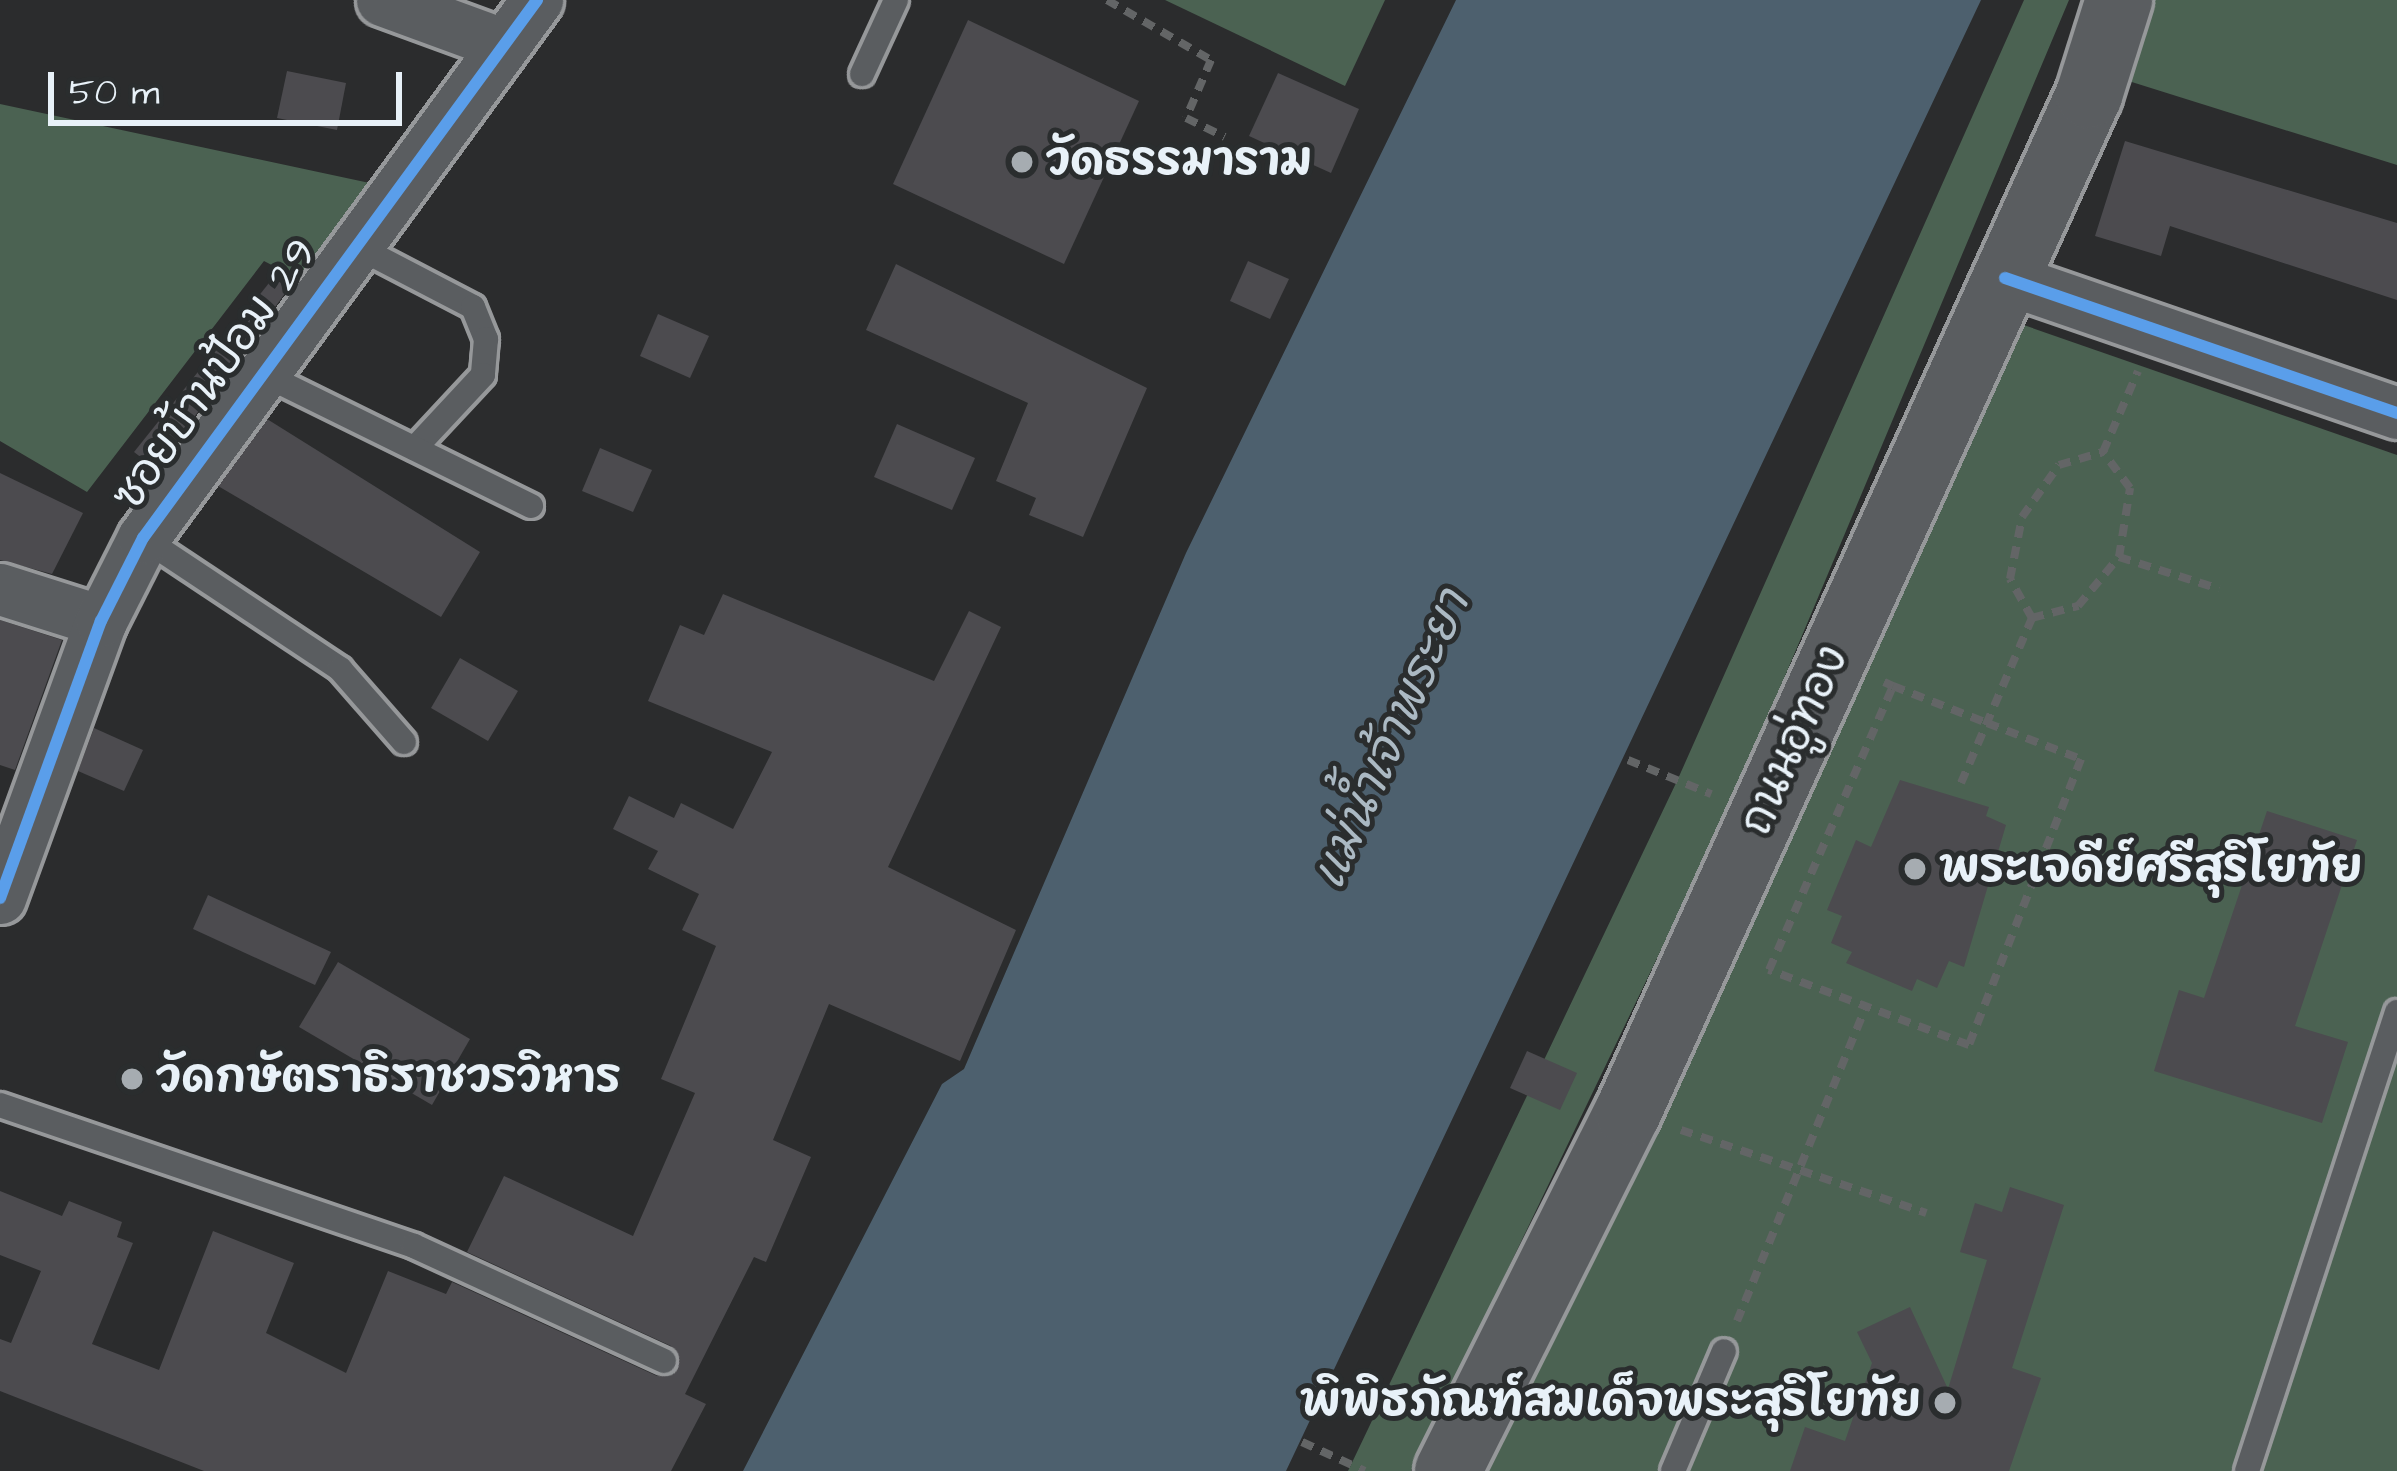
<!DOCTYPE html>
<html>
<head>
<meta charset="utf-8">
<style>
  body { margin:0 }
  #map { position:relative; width:2397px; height:1471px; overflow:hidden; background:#2b2c2d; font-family:"Architects Daughter","Playpen Sans Thai",sans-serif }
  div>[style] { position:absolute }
  .green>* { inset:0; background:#4b6252 }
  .water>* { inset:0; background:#4d606e }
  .building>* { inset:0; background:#4c4b4f }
  .path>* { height:8px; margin-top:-4px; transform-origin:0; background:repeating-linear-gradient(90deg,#636566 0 12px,transparent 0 21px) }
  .roads { filter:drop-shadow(3px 0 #96989a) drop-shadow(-3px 0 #96989a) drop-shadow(0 3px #96989a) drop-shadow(0 -3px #96989a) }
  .lane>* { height:24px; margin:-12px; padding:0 12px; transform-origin:12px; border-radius:12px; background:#5a5d60 }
  .street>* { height:51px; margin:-25.5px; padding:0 25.5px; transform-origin:25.5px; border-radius:25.5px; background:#5a5d60 }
  .secondary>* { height:66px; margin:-33px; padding:0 33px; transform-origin:33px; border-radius:33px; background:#5a5d60 }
  .cycleway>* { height:12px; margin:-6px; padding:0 6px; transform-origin:6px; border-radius:6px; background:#5a9eea }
  .dots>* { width:33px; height:33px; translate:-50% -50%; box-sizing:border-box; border:6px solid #2a2d2e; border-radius:50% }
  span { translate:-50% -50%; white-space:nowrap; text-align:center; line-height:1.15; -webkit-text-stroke:10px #2a2d2e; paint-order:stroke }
  .poi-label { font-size:45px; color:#e8f1f8; font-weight:700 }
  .left { translate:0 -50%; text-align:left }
  .right { translate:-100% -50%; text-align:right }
  .street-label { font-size:45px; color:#e8f1f8 }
  .water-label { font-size:48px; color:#abb9c3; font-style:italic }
  .scale { position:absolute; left:48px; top:72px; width:354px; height:54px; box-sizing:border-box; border:6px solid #e8f1f8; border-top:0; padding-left:15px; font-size:36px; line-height:42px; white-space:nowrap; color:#e8f1f8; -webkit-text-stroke:9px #2a2d2e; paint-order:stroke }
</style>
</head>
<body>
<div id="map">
  <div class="green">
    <div style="clip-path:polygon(1165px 0,1385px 0,1345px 86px)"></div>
    <div style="clip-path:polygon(2024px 0,2069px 0,1733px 800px,1411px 1471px,1348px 1471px,1677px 781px)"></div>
    <div style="clip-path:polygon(2149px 0,2397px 0,2397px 165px,2119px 78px)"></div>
    <div style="clip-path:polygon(0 104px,379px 185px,308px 284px,264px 261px,87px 492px,0 441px)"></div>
    <div style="clip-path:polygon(2018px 323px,2397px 455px,2397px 1471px,1475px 1471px)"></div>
  </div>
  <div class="water">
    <div style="clip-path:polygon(1456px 0,1981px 0,1286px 1471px,743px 1471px,942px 1084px,964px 1069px,1186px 553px)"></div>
  </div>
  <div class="building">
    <div style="clip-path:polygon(968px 20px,1139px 101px,1064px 264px,893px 184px)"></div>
    <div style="clip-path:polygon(287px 71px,346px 83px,337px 130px,277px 118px)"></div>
    <div style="clip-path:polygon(1278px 73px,1359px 109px,1331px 173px,1249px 136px)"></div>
    <div style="clip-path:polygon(2125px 141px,2397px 223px,2397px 300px,2170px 226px,2161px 256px,2095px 236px)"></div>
    <div style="clip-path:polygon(1248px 261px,1289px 279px,1270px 319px,1230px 301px)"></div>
    <div style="clip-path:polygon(896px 264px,1147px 388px,1083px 537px,1029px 515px,1036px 498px,996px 481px,1028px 403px,866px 330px)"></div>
    <div style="clip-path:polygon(273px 278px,289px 288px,156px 469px,134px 452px)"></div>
    <div style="clip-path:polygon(658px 314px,709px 336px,690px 378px,640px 356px)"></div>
    <div style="clip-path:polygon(267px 419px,480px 552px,441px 617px,218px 486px)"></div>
    <div style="clip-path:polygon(897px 424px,975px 458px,952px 510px,874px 477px)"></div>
    <div style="clip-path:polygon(600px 448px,652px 470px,633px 512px,582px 491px)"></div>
    <div style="clip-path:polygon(0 473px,83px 513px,52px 574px,0 560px)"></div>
    <div style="clip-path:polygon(723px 594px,934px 681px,969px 611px,1001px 627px,888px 867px,1016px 930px,960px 1061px,829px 1004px,773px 1140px,811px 1157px,766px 1262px,754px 1257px,685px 1394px,706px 1404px,671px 1471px,204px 1471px,0 1391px,0 1339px,11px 1343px,41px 1271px,0 1255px,0 1191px,62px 1216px,69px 1201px,122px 1222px,117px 1237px,133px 1243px,92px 1344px,159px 1370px,213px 1231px,294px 1263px,266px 1333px,346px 1373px,388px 1271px,446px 1294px,452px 1282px,657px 1376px,674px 1374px,671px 1346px,467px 1252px,504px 1176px,633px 1236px,695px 1093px,661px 1079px,716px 946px,682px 930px,699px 894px,648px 869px,658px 851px,613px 829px,629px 796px,674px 818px,681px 803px,733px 829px,772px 752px,648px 701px,680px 625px,704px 635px)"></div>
    <div style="clip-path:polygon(0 620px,62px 640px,15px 770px,0 765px)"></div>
    <div style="clip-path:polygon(460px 658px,518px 691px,488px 741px,431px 708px)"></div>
    <div style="clip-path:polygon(94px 728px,143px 750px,124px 791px,78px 771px)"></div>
    <div style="clip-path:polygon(1900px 780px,1989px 807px,1986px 816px,2006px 825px,1964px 967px,1949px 961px,1937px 988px,1917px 979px,1912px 991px,1846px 963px,1852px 952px,1831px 943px,1842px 916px,1827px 910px,1856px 840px,1871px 847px)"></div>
    <div style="clip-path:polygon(2267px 811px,2357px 840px,2295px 1026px,2348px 1042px,2322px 1123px,2154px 1071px,2179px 990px,2204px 998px)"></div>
    <div style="clip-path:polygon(208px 895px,331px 952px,315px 985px,193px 929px)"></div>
    <div style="clip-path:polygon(338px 962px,470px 1039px,432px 1105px,299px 1027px)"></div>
    <div style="clip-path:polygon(1527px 1051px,1577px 1073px,1560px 1110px,1510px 1088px)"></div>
    <div style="clip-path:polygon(2010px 1187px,2064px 1205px,2012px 1368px,2041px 1378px,2009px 1471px,1790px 1471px,1805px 1427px,1845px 1441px,1872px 1363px,1857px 1332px,1910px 1307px,1948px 1389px,1987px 1260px,1960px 1252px,1975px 1203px,2002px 1212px)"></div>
  </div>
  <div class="path">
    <div style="left:1107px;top:0;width:120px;rotate:30deg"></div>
    <div style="left:1211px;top:60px;width:63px;rotate:113.3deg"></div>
    <div style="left:1186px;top:118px;width:43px;rotate:26deg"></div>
    <div style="left:2103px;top:452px;width:88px;rotate:-66.6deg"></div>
    <div style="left:2119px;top:557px;width:105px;rotate:17.7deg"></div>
    <div style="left:2032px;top:618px;width:48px;rotate:-14.6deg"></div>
    <div style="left:2078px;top:606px;width:64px;rotate:-50.1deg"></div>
    <div style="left:2119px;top:557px;width:70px;rotate:-80.9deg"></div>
    <div style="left:2130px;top:488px;width:45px;rotate:-126.9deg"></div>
    <div style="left:2032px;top:618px;width:45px;rotate:-119.4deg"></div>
    <div style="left:2010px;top:579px;width:63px;rotate:-79deg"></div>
    <div style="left:2022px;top:517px;width:64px;rotate:-54.6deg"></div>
    <div style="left:2059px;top:465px;width:46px;rotate:-16.5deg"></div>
    <div style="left:1884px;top:682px;width:10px;rotate:24deg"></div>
    <div style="left:1893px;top:686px;width:101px;rotate:21.5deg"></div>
    <div style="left:1987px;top:723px;width:101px;rotate:21deg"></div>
    <div style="left:2081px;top:759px;width:307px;rotate:111.4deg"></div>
    <div style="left:1969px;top:1045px;width:214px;rotate:-159.4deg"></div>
    <div style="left:1769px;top:970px;width:310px;rotate:-66.4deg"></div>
    <div style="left:1628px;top:760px;width:90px;rotate:22.3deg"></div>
    <div style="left:1961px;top:783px;width:180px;rotate:-66.7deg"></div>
    <div style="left:1681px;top:1130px;width:259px;rotate:18.7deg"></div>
    <div style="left:1737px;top:1321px;width:340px;rotate:-67.7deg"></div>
    <div style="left:1302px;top:1442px;width:69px;rotate:24.7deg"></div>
  </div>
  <div class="roads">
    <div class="lane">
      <div style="left:862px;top:74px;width:81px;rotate:-65.3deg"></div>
      <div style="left:354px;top:245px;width:134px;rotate:27.5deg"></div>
      <div style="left:473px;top:307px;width:35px;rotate:68deg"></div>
      <div style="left:486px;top:339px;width:36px;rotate:95deg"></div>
      <div style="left:483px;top:375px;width:100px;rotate:133deg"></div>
      <div style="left:261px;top:373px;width:301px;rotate:26.2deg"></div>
      <div style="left:143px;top:538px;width:237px;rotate:33.6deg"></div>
      <div style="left:340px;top:669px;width:97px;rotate:48.8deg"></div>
      <div style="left:0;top:1105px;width:437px;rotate:18.8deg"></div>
      <div style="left:414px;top:1246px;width:275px;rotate:24.7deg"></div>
      <div style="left:1673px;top:1471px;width:130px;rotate:-67deg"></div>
      <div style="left:2247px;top:1471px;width:483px;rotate:-71.9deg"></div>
    </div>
    <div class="street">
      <div style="left:382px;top:0;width:122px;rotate:20.1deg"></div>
      <div style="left:2005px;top:278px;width:415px;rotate:19deg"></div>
      <div style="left:0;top:589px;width:106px;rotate:17.6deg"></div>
      <div style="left:0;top:898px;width:295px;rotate:-70deg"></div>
      <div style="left:101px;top:621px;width:93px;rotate:-63.2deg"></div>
      <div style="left:143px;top:538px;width:667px;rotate:-53.78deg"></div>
    </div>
    <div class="secondary">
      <div style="left:1448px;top:1471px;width:402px;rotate:-63.4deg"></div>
      <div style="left:1628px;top:1112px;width:1117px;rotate:-65.62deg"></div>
      <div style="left:2089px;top:95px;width:100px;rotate:-72.5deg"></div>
    </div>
  </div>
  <div class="cycleway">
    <div style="left:2005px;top:278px;width:415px;rotate:19deg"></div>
    <div style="left:0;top:898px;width:295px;rotate:-70deg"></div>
    <div style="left:101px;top:621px;width:93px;rotate:-63.2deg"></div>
    <div style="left:143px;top:538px;width:667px;rotate:-53.78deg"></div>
  </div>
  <div class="dots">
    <div style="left:1022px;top:162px;background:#a6acb1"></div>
    <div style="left:1915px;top:869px;background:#a6acb1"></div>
    <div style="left:132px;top:1079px;background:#a6acb1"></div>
    <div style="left:1945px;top:1403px;background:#a6acb1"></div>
  </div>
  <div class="poi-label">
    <span class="left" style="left:1046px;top:162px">วัดธรรมาราม</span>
    <span class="left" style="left:1939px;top:869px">พระเจดีย์ศรีสุริโยทัย</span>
    <span class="left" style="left:156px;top:1079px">วัดกษัตราธิราชวรวิหาร</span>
    <span class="right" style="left:1921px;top:1403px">พิพิธภัณฑ์สมเด็จพระสุริโยทัย</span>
  </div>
  <div class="street-label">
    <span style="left:216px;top:375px;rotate:-55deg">ซอยบ้านป้อม 29</span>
    <span style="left:1796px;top:741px;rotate:-66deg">ถนนอู่ทอง</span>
  </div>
  <div class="water-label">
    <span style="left:1392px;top:740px;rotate:-66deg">แม่น้ำเจ้าพระยา</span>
  </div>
  <div class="scale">50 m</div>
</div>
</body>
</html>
